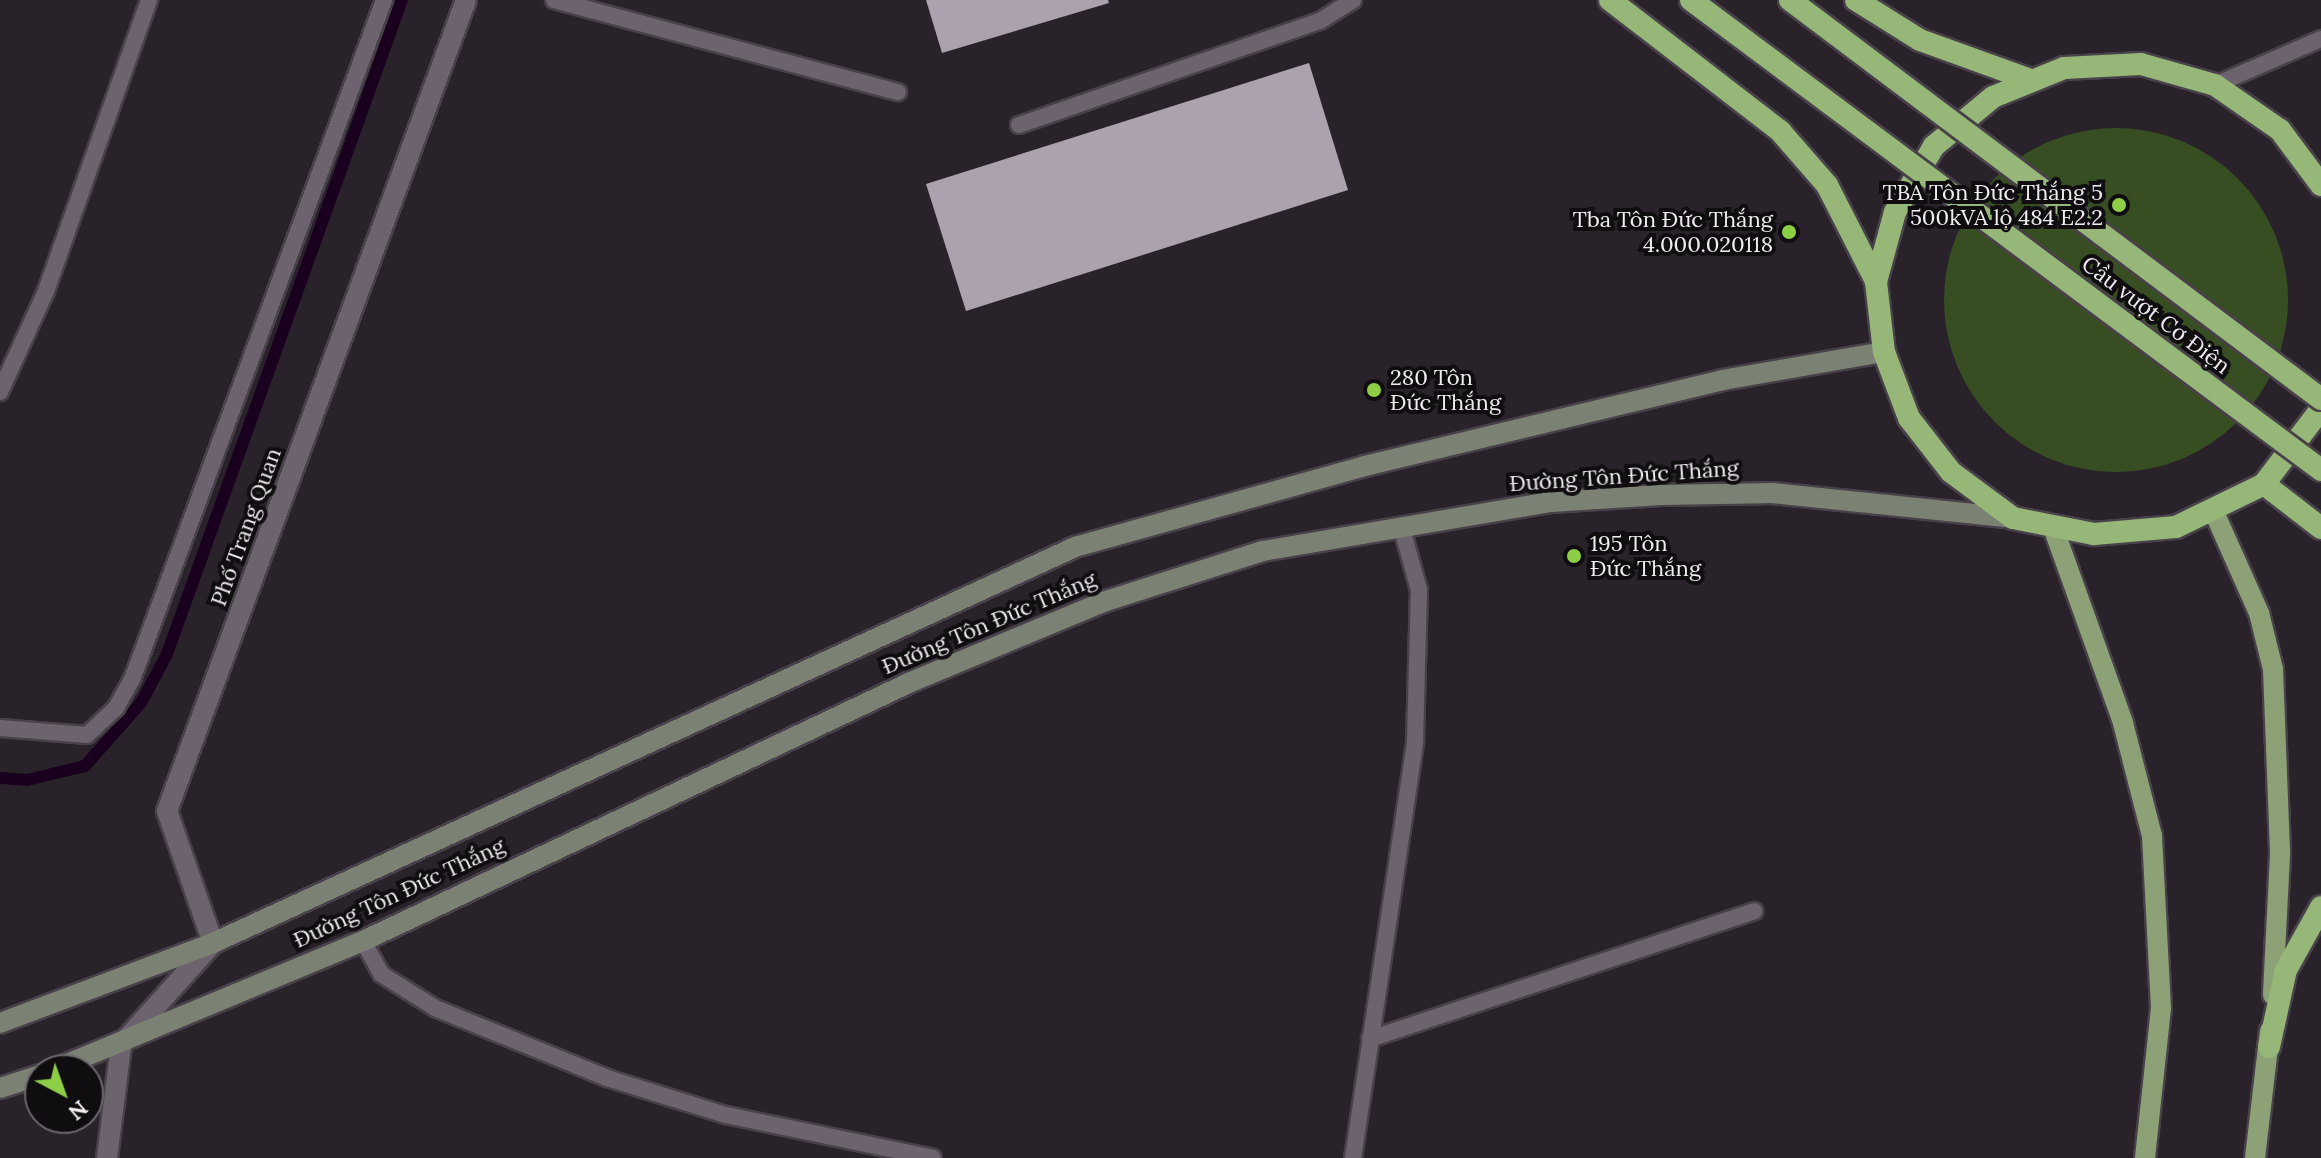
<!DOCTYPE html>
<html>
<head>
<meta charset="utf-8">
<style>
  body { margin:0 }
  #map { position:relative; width:2321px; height:1158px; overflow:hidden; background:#2a222b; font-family:Lora,serif }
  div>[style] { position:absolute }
  .green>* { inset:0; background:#374e22 }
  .round { border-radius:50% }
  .stream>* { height:12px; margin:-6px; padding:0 6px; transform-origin:6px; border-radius:6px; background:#19001f }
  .building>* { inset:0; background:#aca1ae }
  .roads { filter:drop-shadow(2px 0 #484149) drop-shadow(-2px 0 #484149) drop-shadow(0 2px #484149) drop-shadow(0 -2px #484149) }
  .service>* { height:16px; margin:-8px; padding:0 8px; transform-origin:8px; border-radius:8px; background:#6d636f }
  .minor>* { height:20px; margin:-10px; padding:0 10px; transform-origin:10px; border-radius:10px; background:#6d636f }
  .secondary>* { height:20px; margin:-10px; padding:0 10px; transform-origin:10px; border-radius:10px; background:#7c8273 }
  .primary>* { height:20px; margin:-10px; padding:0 10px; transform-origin:10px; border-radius:10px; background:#8ca276 }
  .trunk>* { height:22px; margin:-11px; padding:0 11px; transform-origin:11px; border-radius:11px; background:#96b778 }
  .bridges { filter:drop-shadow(2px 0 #484149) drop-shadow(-2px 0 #484149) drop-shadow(0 2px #484149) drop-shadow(0 -2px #484149) }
  .trunk-bridge>* { height:22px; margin:-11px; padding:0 11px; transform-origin:11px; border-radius:11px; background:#96b778 }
  .dots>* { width:22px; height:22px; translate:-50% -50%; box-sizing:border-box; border:4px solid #100d11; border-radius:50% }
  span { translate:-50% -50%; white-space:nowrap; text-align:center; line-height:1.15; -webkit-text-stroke:8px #100d11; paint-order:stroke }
  .poi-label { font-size:22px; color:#f1ebf2 }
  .right { translate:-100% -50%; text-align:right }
  .left { translate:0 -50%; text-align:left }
  .street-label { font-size:22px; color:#f1ebf2 }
  .north { position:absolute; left:24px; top:1054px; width:80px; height:80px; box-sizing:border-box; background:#100d11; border:2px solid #6a666b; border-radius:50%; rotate:139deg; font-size:22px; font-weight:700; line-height:32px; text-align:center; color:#f1ebf2 }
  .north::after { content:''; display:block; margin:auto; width:28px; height:36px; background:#8cce45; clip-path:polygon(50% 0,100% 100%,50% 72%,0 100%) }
</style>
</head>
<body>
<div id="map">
  <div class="green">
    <div class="round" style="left:1944px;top:128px;width:344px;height:344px"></div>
  </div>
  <div class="stream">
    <div style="left:0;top:778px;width:27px;rotate:4deg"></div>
    <div style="left:27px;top:780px;width:60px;rotate:-13.6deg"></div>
    <div style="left:85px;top:766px;width:84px;rotate:-48.4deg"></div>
    <div style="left:141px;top:703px;width:55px;rotate:-62deg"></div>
    <div style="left:167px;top:654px;width:695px;rotate:-70.24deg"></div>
  </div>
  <div class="building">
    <div style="clip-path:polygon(926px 0,1108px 0,1109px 3px,942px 53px)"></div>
    <div style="clip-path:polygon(1309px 63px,1348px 190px,966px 311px,926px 184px)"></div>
  </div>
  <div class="roads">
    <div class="service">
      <div style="left:554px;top:0;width:356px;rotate:15deg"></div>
      <div style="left:2215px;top:85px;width:116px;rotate:-23.5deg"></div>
      <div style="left:1019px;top:125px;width:318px;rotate:-19.1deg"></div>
      <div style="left:1320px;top:21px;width:39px;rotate:-32deg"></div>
      <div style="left:0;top:392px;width:111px;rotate:-65.5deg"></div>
      <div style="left:46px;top:291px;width:309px;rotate:-70.5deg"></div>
      <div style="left:0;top:728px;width:87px;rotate:4.6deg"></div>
      <div style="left:87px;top:735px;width:40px;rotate:-43deg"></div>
      <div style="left:116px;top:708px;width:35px;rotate:-61deg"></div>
      <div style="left:133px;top:677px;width:722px;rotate:-69.66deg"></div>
      <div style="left:363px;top:941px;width:38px;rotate:61deg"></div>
      <div style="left:381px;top:974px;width:64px;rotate:32.2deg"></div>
      <div style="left:435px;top:1008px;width:186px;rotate:22.1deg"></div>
      <div style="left:607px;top:1078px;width:125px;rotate:17.3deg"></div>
      <div style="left:726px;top:1115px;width:211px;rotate:11.7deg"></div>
      <div style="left:1370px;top:1039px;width:405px;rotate:-18.4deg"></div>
      <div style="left:1353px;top:1158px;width:421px;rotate:-81.5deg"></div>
      <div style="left:1415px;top:742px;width:152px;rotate:-88.5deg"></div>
      <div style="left:1419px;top:590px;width:63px;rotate:-105.6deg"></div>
    </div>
    <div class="minor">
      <div style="left:107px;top:1158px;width:114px;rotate:-82.9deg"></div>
      <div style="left:121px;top:1045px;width:137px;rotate:-48deg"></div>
      <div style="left:213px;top:943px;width:140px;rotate:-109.2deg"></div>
      <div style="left:167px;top:811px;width:864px;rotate:-69.76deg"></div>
    </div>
    <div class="secondary">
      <div style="left:0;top:1023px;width:228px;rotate:-20.6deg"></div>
      <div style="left:213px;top:943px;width:949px;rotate:-24.67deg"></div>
      <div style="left:1075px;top:547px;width:301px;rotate:-15.6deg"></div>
      <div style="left:1365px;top:466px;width:368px;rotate:-13.5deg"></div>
      <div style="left:1723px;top:380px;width:163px;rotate:-9.9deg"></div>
      <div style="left:53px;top:1070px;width:336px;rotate:-22.6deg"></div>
      <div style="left:363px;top:941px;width:606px;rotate:-25.3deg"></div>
      <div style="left:911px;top:682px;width:208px;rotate:-22.6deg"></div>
      <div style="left:1103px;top:602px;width:168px;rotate:-17.7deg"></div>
      <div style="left:1263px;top:551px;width:292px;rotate:-9.7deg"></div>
      <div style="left:1551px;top:502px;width:110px;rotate:-3.6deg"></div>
      <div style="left:1661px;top:495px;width:111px;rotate:-1deg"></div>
      <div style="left:1772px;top:493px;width:242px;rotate:5.9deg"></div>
      <div style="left:0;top:1088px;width:42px;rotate:-18deg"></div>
    </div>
    <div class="primary">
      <div style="left:2214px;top:512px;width:111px;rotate:66deg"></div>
      <div style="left:2259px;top:613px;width:58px;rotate:76deg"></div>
      <div style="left:2273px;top:669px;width:186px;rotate:87.8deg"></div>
      <div style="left:2280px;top:855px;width:140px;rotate:92.9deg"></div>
      <div style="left:2053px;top:527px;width:208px;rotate:70.3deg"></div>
      <div style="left:2123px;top:723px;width:117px;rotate:75.6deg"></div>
      <div style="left:2152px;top:836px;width:172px;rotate:87deg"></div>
      <div style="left:2161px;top:1008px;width:151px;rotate:96.1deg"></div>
      <div style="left:2255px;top:1158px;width:128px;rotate:-83.3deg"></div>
    </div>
    <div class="trunk">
      <div style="left:1610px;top:0;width:215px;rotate:37.6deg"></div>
      <div style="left:1780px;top:131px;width:72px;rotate:49deg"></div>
      <div style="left:1827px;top:185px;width:108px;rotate:63deg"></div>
      <div style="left:1856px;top:0;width:75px;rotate:32deg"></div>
      <div style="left:1920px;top:40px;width:115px;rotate:19.9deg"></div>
      <div style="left:2321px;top:185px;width:69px;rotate:-126.7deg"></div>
      <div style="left:2280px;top:130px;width:79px;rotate:-145.3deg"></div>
      <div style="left:2215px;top:85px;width:77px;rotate:-164.2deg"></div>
      <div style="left:2141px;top:64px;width:77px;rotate:177deg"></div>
      <div style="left:2064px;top:68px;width:77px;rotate:157.8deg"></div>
      <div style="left:1993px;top:97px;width:77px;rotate:140.3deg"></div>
      <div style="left:1934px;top:146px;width:77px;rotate:120.6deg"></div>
      <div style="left:1895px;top:212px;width:73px;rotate:105.2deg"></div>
      <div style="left:1876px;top:282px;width:70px;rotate:83.5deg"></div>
      <div style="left:1884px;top:352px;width:71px;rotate:69.3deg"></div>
      <div style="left:1909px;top:418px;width:68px;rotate:52.1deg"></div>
      <div style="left:1951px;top:472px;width:77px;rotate:36.6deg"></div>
      <div style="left:2013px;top:518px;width:83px;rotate:11.2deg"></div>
      <div style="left:2094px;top:534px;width:82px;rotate:-4.9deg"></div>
      <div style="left:2176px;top:527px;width:98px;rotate:-26deg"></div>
      <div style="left:2264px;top:484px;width:94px;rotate:-52.8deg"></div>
      <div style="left:2264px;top:484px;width:72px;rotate:37.7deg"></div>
      <div style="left:2269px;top:1047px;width:79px;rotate:-77.6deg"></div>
      <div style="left:2286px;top:970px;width:72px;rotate:-60.9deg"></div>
    </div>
  </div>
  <div class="bridges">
    <div class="trunk-bridge">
      <div style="left:1691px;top:0;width:786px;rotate:36.72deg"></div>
      <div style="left:1790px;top:0;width:664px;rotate:36.92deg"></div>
    </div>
  </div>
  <div class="dots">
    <div style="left:2119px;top:205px;background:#8cce45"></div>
    <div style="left:1789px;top:232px;background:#8cce45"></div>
    <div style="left:1374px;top:390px;background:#8cce45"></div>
    <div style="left:1574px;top:556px;background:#8cce45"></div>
  </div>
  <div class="poi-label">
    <span class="right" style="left:2103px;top:205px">TBA Tôn Đức Thắng 5<br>500kVA lộ 484 E2.2</span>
    <span class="right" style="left:1773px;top:232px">Tba Tôn Đức Thắng<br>4.000.020118</span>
    <span class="left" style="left:1390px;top:390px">280 Tôn<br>Đức Thắng</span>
    <span class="left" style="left:1590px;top:556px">195 Tôn<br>Đức Thắng</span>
  </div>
  <div class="street-label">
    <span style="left:2156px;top:315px;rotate:37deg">Cầu vượt Cơ Điện</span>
    <span style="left:1624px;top:476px;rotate:-4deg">Đường Tôn Đức Thắng</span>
    <span style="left:246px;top:527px;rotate:-70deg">Phố Trang Quan</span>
    <span style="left:989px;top:623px;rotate:-23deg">Đường Tôn Đức Thắng</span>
    <span style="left:399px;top:893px;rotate:-25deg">Đường Tôn Đức Thắng</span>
  </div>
  <div class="north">N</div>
</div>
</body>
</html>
